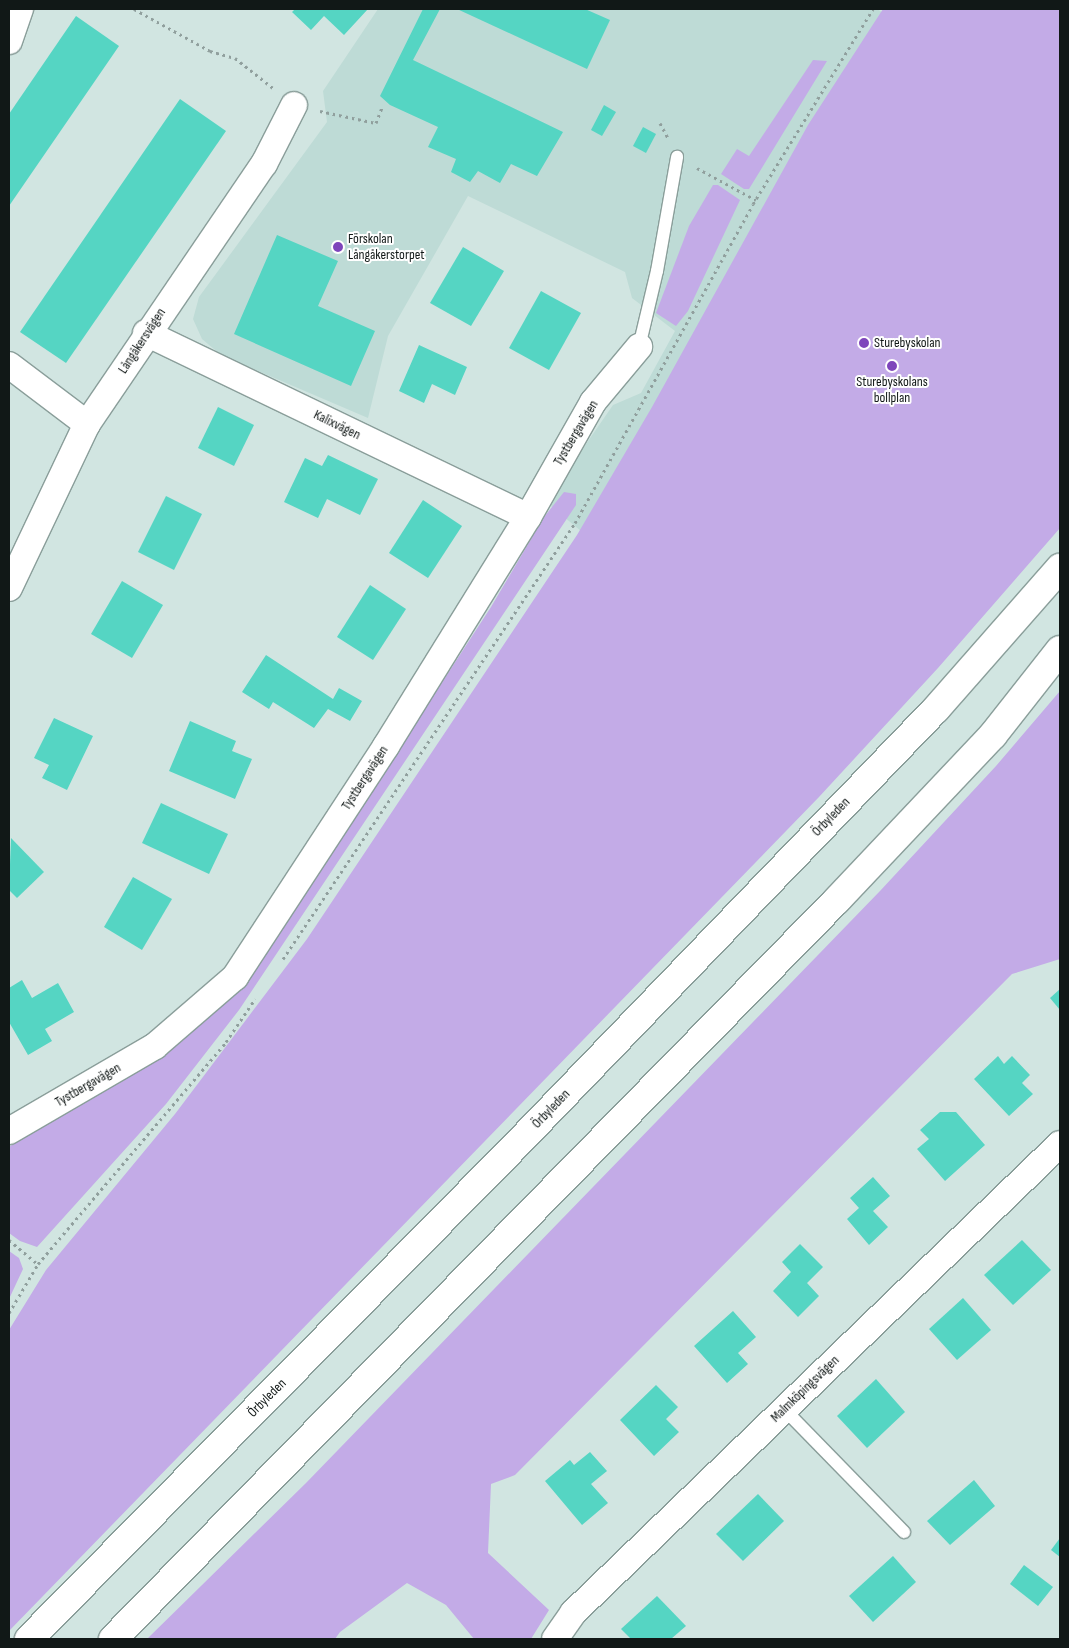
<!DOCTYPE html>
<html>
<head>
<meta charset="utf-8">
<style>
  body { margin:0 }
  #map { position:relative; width:1069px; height:1648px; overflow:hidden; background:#d1e5e1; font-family:"Sofia Sans Condensed",sans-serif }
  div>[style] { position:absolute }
  .built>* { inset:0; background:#bedbd6 }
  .green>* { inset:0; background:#c3abe7 }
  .building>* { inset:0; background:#55d5c3 }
  .path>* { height:3px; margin-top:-1.5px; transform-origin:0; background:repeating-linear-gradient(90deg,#909f9d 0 2.5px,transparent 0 6.5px) }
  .roads { filter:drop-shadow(1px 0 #8a9e9a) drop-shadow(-1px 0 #8a9e9a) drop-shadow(0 1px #8a9e9a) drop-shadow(0 -1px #8a9e9a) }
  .service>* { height:12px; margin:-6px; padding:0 6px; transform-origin:6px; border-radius:6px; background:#fff }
  .minor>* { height:26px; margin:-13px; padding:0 13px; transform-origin:13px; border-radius:13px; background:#fff }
  .secondary>* { height:28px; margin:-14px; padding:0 14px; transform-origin:14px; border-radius:14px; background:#fff }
  .dots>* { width:14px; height:14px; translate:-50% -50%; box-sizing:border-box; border:2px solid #fff; border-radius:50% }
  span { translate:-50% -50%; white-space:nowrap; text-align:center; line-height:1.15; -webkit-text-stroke:4px #fff; paint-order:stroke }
  .poi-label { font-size:14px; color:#111817 }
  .left { translate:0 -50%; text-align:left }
  .street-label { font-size:14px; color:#111817 }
  .frame { position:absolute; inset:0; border:10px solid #111817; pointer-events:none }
</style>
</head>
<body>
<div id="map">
  <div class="built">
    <div style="clip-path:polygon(378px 9px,877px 9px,993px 84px,622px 565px,546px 502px,613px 405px,641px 393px,675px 331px,632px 298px,625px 272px,468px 196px,388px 336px,368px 418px,221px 355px,202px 339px,193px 319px,199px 297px,327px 122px,323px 91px)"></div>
  </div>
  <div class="green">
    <div style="clip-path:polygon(883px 9px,1060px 9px,1060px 528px,938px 668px,819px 797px,9px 1631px,9px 1330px,46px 1270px,175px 1114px,307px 939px,577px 535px,652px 407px,808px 125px)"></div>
    <div style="clip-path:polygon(813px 60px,827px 61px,749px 189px,744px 189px,721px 174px,737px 149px,749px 156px)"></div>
    <div style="clip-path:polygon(713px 185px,718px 185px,740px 200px,688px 311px,676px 326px,656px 313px,689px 226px)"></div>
    <div style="clip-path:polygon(564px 492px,576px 494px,576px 505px,239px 1010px,166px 1104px,37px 1247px,20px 1241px,9px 1233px,9px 1147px,222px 1003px,252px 975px,491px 607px,544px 517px)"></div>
    <div style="clip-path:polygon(1060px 691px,1060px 959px,1012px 974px,515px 1475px,491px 1484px,488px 1553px,549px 1610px,531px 1639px,474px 1639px,446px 1605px,407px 1583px,340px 1632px,335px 1639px,147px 1639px,306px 1483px,880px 891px,996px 766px)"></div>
    <div style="clip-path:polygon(9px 1251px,19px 1258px,23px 1269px,9px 1299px)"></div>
  </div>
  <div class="building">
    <div style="clip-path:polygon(295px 9px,368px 9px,344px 35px,324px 16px,311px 30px,292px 12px)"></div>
    <div style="clip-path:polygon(423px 9px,440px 9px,413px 60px,563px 132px,537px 176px,511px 164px,500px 183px,478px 171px,470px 182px,451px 172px,456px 159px,428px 147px,438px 127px,390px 105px,380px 96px)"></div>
    <div style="clip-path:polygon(457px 9px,585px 9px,610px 20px,587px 69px)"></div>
    <div style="clip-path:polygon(76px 16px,119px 46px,9px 206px,9px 114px)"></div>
    <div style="clip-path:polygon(180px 99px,226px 131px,66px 363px,20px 332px)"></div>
    <div style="clip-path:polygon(604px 105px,616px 112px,602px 136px,591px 130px)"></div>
    <div style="clip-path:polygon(643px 127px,656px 134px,646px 153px,633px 146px)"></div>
    <div style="clip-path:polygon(277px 235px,338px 261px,318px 306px,375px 331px,351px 386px,234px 334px)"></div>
    <div style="clip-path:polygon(463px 247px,504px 271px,471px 326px,430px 303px)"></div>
    <div style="clip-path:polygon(541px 291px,581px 313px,549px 370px,509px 348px)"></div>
    <div style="clip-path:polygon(419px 345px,467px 367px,455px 395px,432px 384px,424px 403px,399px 391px)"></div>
    <div style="clip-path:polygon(218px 407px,254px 425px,234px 466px,198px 448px)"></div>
    <div style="clip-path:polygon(328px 455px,378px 479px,360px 515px,327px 499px,318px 518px,284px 502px,305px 458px,322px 466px)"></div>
    <div style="clip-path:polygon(166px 496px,202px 514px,174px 570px,138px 552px)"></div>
    <div style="clip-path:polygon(423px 500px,462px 526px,428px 578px,389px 553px)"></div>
    <div style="clip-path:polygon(122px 581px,163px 605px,132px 658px,91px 634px)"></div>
    <div style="clip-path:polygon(370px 585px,406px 609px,373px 660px,337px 637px)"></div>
    <div style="clip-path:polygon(266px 655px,333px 699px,339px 688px,362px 701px,350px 721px,328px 709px,314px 728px,273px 702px,269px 709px,242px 692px)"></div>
    <div style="clip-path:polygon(54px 718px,93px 736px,67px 790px,42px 778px,49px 765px,34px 758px)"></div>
    <div style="clip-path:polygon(190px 721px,236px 741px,232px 751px,252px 759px,235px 799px,169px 771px)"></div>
    <div style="clip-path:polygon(161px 803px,228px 834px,209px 874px,142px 843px)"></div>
    <div style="clip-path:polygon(11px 838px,44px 872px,17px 898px,9px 890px)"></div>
    <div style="clip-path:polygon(133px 877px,172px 899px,142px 950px,104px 927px)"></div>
    <div style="clip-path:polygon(22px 980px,32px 998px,58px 983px,74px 1012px,45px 1029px,52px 1041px,28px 1055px,9px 1022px,9px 988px)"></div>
    <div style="clip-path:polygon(1060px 989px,1060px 1010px,1050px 998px)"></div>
    <div style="clip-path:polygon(998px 1056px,1004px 1064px,1012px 1056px,1030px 1075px,1022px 1083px,1033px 1094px,1009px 1116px,974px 1079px)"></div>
    <div style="clip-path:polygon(940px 1112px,956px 1112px,985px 1145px,945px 1181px,917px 1149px,929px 1139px,920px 1130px)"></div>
    <div style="clip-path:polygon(873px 1177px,890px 1196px,873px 1211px,888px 1227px,869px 1245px,847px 1219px,859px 1208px,850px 1198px)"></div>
    <div style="clip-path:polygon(1022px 1240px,1051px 1270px,1013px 1305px,984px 1275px)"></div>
    <div style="clip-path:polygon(800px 1244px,823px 1267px,807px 1283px,819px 1296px,798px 1317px,773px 1291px,791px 1272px,782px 1262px)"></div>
    <div style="clip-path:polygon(963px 1298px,991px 1330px,957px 1360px,929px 1329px)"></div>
    <div style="clip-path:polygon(733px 1311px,756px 1337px,738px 1353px,748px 1364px,727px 1383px,694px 1346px)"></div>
    <div style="clip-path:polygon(876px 1379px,905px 1412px,867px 1448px,837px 1416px)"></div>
    <div style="clip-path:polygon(656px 1385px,678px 1407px,666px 1419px,679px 1432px,654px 1456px,620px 1420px)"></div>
    <div style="clip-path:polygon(590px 1452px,607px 1471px,591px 1484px,608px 1503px,582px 1525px,545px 1481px,570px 1460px,574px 1465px)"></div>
    <div style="clip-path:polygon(974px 1480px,995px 1506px,950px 1545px,927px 1521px)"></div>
    <div style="clip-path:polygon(758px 1494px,784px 1521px,743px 1561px,716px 1534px)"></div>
    <div style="clip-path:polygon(1060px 1538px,1060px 1557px,1051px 1550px)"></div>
    <div style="clip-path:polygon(893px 1556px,916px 1582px,873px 1622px,849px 1596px)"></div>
    <div style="clip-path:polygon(1024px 1565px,1053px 1587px,1038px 1606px,1010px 1584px)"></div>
    <div style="clip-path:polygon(657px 1596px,686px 1626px,671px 1639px,631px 1639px,621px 1629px)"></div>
  </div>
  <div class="path">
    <div style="left:134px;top:9px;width:87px;rotate:28.9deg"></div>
    <div style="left:210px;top:51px;width:26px;rotate:16deg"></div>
    <div style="left:235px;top:58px;width:48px;rotate:38.3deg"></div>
    <div style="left:320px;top:111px;width:57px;rotate:12.1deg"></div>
    <div style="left:376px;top:123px;width:17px;rotate:-69deg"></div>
    <div style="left:660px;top:123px;width:17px;rotate:62deg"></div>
    <div style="left:697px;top:168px;width:67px;rotate:28.5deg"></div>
    <div style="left:283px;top:959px;width:525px;rotate:-56.19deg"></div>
    <div style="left:575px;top:523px;width:365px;rotate:-60.8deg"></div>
    <div style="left:753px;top:204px;width:229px;rotate:-58.4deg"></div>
    <div style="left:9px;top:1240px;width:38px;rotate:40deg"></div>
    <div style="left:9px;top:1313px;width:57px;rotate:-59.4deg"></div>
    <div style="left:38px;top:1264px;width:291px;rotate:-49.7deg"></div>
    <div style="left:226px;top:1042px;width:52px;rotate:-56deg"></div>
  </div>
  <div class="roads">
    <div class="service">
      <div style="left:639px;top:347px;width:78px;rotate:-76.7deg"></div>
      <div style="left:657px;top:271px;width:116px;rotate:-80deg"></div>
      <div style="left:784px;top:1409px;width:172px;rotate:45.7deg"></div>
    </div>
    <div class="minor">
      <div style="left:9px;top:41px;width:34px;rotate:-71deg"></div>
      <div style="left:146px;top:333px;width:424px;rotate:25.7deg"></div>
      <div style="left:9px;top:365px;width:98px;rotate:37.1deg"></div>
      <div style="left:9px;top:588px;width:182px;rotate:-64.6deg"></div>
      <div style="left:87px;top:424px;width:315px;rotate:-55.8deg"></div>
      <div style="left:264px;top:164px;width:66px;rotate:-63deg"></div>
      <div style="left:9px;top:1131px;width:169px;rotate:-30.2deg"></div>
      <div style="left:155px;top:1046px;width:106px;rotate:-40.8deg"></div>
      <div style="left:235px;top:977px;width:276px;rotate:-56.8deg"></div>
      <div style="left:386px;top:746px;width:269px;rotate:-58.2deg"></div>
      <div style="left:528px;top:517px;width:132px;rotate:-60.5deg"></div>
      <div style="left:593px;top:402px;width:72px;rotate:-50.1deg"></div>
      <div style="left:555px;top:1639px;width:32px;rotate:-55deg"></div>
      <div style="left:573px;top:1613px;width:676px;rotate:-43.92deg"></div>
    </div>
    <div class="secondary">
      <div style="left:29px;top:1639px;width:702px;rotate:-45.4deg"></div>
      <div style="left:522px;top:1139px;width:597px;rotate:-46.09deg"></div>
      <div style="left:936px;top:709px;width:188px;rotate:-48.7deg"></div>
      <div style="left:113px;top:1639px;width:1035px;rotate:-45.59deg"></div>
      <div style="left:837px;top:900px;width:227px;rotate:-46.6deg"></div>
      <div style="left:993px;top:735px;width:108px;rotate:-51.8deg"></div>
    </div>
  </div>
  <div class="dots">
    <div style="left:338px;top:247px;background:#7e45bb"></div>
    <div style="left:864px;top:343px;background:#7e45bb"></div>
    <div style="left:892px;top:366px;background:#7e45bb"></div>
  </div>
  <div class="poi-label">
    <span class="left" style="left:348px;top:247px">Förskolan<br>Långåkerstorpet</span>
    <span class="left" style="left:874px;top:343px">Sturebyskolan</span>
    <span style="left:892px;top:390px">Sturebyskolans<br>bollplan</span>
  </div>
  <div class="street-label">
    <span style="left:142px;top:341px;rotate:-57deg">Långåkersvägen</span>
    <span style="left:337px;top:425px;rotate:26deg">Kalixvägen</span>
    <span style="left:576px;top:433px;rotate:-59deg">Tystbergavägen</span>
    <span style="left:365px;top:778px;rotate:-57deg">Tystbergavägen</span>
    <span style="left:831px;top:817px;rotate:-46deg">Örbyleden</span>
    <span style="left:88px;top:1085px;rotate:-30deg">Tystbergavägen</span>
    <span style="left:551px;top:1109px;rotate:-46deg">Örbyleden</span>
    <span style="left:805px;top:1389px;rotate:-44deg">Malmköpingsvägen</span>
    <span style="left:267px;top:1398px;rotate:-45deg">Örbyleden</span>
  </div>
  <div class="frame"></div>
</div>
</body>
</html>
